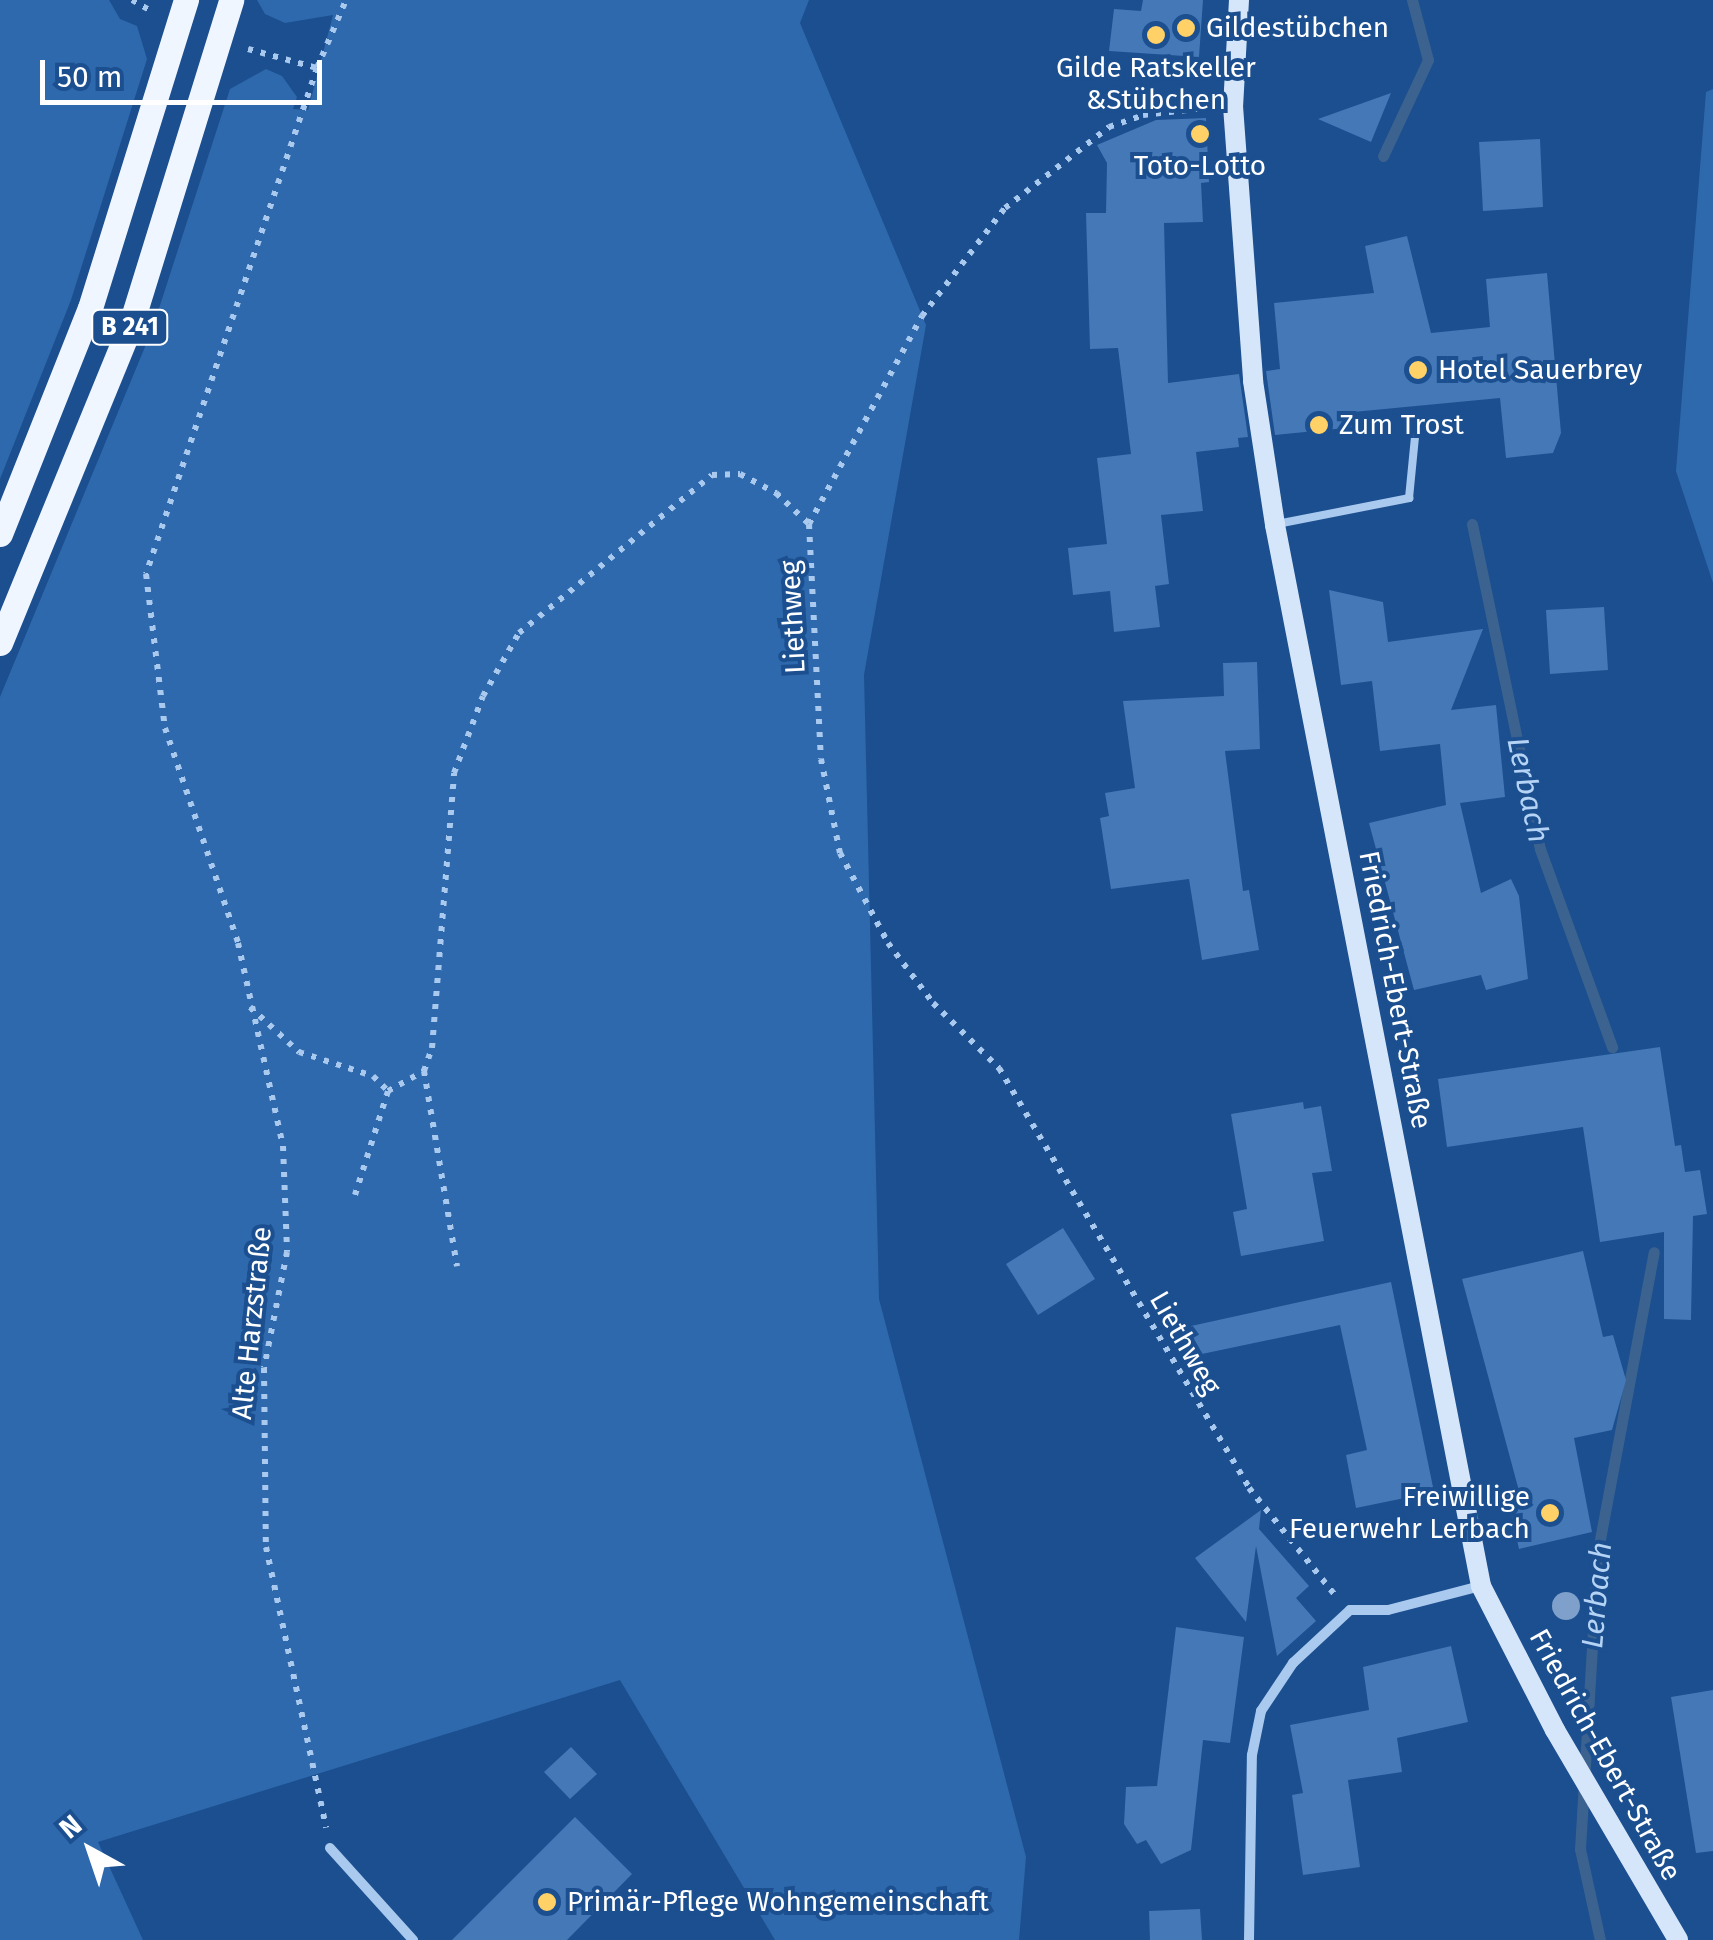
<!DOCTYPE html>
<html>
<head>
<meta charset="utf-8">
<style>
  body { margin:0 }
  #map { position:relative; width:1713px; height:1940px; overflow:hidden; background:#1b4f8f; font-family:"Fira Sans",sans-serif }
  div>[style] { position:absolute }
  .green>* { inset:0; background:#2e69ad }
  .stream>* { height:11px; margin:-5.5px; padding:0 5.5px; transform-origin:5.5px; border-radius:5.5px; background:#3c6290 }
  .building>* { inset:0; background:#4478b7 }
  .path>* { height:6px; margin-top:-3px; transform-origin:0; background:repeating-linear-gradient(90deg,#a9c9ee 0 5px,transparent 0 13px) }
  .lane>* { height:8px; margin:-4px; padding:0 4px; transform-origin:4px; border-radius:4px; background:#a9c9ee }
  .street>* { height:10px; margin:-5px; padding:0 5px; transform-origin:5px; border-radius:5px; background:#a9c9ee }
  .secondary>* { height:20px; margin:-10px; padding:0 10px; transform-origin:10px; border-radius:10px; background:#d6e6fa }
  .primary>* { height:25px; margin:-12.5px; padding:0 12.5px; transform-origin:12.5px; border-radius:12.5px; background:#f0f6ff }
  .trees>* { width:28px; height:28px; margin:-14px; border-radius:50%; background:#7ea0ca }
  .dots>* { width:28px; height:28px; translate:-50% -50%; box-sizing:border-box; border:5px solid #1b4f8f; border-radius:50% }
  span { translate:-50% -50%; white-space:nowrap; text-align:center; line-height:1.15; -webkit-text-stroke:8px #1b4f8f; paint-order:stroke }
  .shield-label span { padding:2px 8px; background:#1b4f8f; border:2px solid; border-radius:8px; -webkit-text-stroke-width:0 }
  .shield-label { font-size:25px; color:#fff; font-weight:700 }
  .poi-label { font-size:28px; color:#fff }
  .left { translate:0 -50%; text-align:left }
  .right { translate:-100% -50%; text-align:right }
  .street-label { font-size:28px; color:#fff }
  .water-label { font-size:30px; color:#b5d3f5; font-style:italic }
  .north { position:absolute; left:40px; top:1800px; width:100px; height:100px; -webkit-text-stroke:8px #1b4f8f; paint-order:stroke; rotate:320deg; font-size:28px; font-weight:700; line-height:40px; text-align:center; color:#fff }
  .north::after { content:''; display:block; margin:auto; width:35px; height:45px; background:#fff; clip-path:polygon(50% 0,100% 100%,50% 72%,0 100%) }
  .scale { position:absolute; left:40px; top:60px; width:282px; height:45px; box-sizing:border-box; border:5px solid #fff; border-top:0; padding-left:12px; font-size:30px; line-height:35px; white-space:nowrap; color:#fff; -webkit-text-stroke:8px #1b4f8f; paint-order:stroke }
</style>
</head>
<body>
<div id="map">
  <div class="green">
    <div style="clip-path:polygon(0 0,109px 0,120px 19px,137px 26px,147px 59px,71px 300px,0 479px)"></div>
    <div style="clip-path:polygon(257px 0,809px 0,800px 23px,926px 325px,864px 675px,879px 1299px,1026px 1857px,1019px 1940px,775px 1940px,620px 1680px,98px 1842px,143px 1940px,0 1940px,0 697px,152px 330px,230px 89px,266px 69px,282px 76px,297px 97px,293px 109px,308px 110px,333px 15px,285px 23px,265px 14px)"></div>
    <div style="clip-path:polygon(1713px 89px,1713px 583px,1676px 471px,1706px 92px)"></div>
  </div>
  <div class="stream">
    <div style="left:1383px;top:156px;width:106px;rotate:-64.9deg"></div>
    <div style="left:1428px;top:60px;width:62px;rotate:-104.9deg"></div>
    <div style="left:1472px;top:524px;width:332px;rotate:78.2deg"></div>
    <div style="left:1540px;top:849px;width:211px;rotate:70deg"></div>
    <div style="left:1600px;top:1940px;width:93px;rotate:-102.4deg"></div>
    <div style="left:1580px;top:1849px;width:300px;rotate:-86.6deg"></div>
    <div style="left:1598px;top:1550px;width:303px;rotate:-79.4deg"></div>
  </div>
  <div class="building">
    <div style="clip-path:polygon(1143px 0,1203px 0,1199px 57px,1109px 51px,1114px 9px,1141px 11px)"></div>
    <div style="clip-path:polygon(1391px 93px,1371px 142px,1318px 119px)"></div>
    <div style="clip-path:polygon(1206px 118px,1209px 182px,1201px 183px,1203px 222px,1164px 223px,1168px 383px,1239px 374px,1248px 437px,1238px 438px,1239px 447px,1196px 452px,1203px 511px,1161px 515px,1169px 584px,1155px 586px,1160px 627px,1114px 632px,1110px 591px,1073px 595px,1068px 548px,1107px 544px,1097px 458px,1131px 454px,1118px 348px,1090px 349px,1086px 213px,1106px 213px,1107px 163px,1097px 145px,1156px 120px)"></div>
    <div style="clip-path:polygon(1540px 139px,1543px 207px,1483px 211px,1479px 142px)"></div>
    <div style="clip-path:polygon(1407px 236px,1431px 333px,1490px 327px,1486px 279px,1547px 273px,1561px 433px,1553px 453px,1506px 458px,1500px 398px,1353px 412px,1355px 427px,1275px 435px,1266px 371px,1280px 369px,1274px 303px,1374px 293px,1365px 246px)"></div>
    <div style="clip-path:polygon(1329px 590px,1383px 602px,1388px 642px,1483px 629px,1451px 710px,1496px 705px,1505px 797px,1460px 803px,1481px 893px,1511px 879px,1519px 896px,1528px 979px,1486px 990px,1481px 975px,1414px 990px,1369px 823px,1446px 805px,1440px 744px,1380px 751px,1372px 681px,1341px 685px)"></div>
    <div style="clip-path:polygon(1604px 607px,1608px 670px,1550px 674px,1546px 610px)"></div>
    <div style="clip-path:polygon(1257px 662px,1260px 749px,1225px 751px,1243px 891px,1249px 890px,1259px 950px,1202px 960px,1189px 879px,1111px 889px,1100px 818px,1109px 816px,1105px 793px,1135px 788px,1123px 701px,1224px 696px,1223px 663px)"></div>
    <div style="clip-path:polygon(1660px 1047px,1675px 1146px,1681px 1145px,1685px 1172px,1700px 1170px,1707px 1214px,1693px 1216px,1691px 1320px,1664px 1319px,1664px 1232px,1600px 1242px,1583px 1127px,1447px 1147px,1438px 1079px)"></div>
    <div style="clip-path:polygon(1303px 1102px,1304px 1109px,1321px 1106px,1332px 1171px,1312px 1173px,1324px 1241px,1241px 1256px,1233px 1212px,1247px 1209px,1231px 1114px)"></div>
    <div style="clip-path:polygon(1063px 1228px,1095px 1279px,1038px 1315px,1006px 1264px)"></div>
    <div style="clip-path:polygon(1583px 1251px,1603px 1337px,1613px 1335px,1626px 1380px,1612px 1430px,1574px 1438px,1592px 1532px,1519px 1549px,1507px 1494px,1519px 1491px,1462px 1279px)"></div>
    <div style="clip-path:polygon(1391px 1282px,1434px 1492px,1356px 1508px,1346px 1455px,1367px 1450px,1340px 1325px,1197px 1355px,1191px 1326px)"></div>
    <div style="clip-path:polygon(1261px 1510px,1259px 1529px,1309px 1586px,1296px 1598px,1316px 1621px,1277px 1656px,1256px 1546px,1246px 1622px,1195px 1558px)"></div>
    <div style="clip-path:polygon(1176px 1627px,1244px 1637px,1230px 1743px,1203px 1740px,1191px 1850px,1161px 1864px,1146px 1840px,1137px 1844px,1124px 1824px,1126px 1787px,1157px 1786px)"></div>
    <div style="clip-path:polygon(1451px 1646px,1468px 1722px,1397px 1738px,1402px 1772px,1348px 1780px,1360px 1867px,1303px 1875px,1292px 1795px,1303px 1793px,1290px 1725px,1369px 1710px,1363px 1667px)"></div>
    <div style="clip-path:polygon(1713px 1690px,1713px 1851px,1696px 1853px,1671px 1697px)"></div>
    <div style="clip-path:polygon(571px 1747px,597px 1774px,570px 1799px,544px 1772px)"></div>
    <div style="clip-path:polygon(575px 1817px,632px 1874px,567px 1940px,452px 1940px)"></div>
    <div style="clip-path:polygon(1200px 1909px,1202px 1940px,1150px 1940px,1149px 1911px)"></div>
  </div>
  <div class="path">
    <div style="left:132px;top:0;width:24px;rotate:30deg"></div>
    <div style="left:248px;top:49px;width:72px;rotate:15.4deg"></div>
    <div style="left:317px;top:68px;width:534px;rotate:108.67deg"></div>
    <div style="left:146px;top:574px;width:155px;rotate:83deg"></div>
    <div style="left:165px;top:728px;width:227px;rotate:71.2deg"></div>
    <div style="left:238px;top:943px;width:208px;rotate:77.5deg"></div>
    <div style="left:283px;top:1146px;width:106px;rotate:87.8deg"></div>
    <div style="left:287px;top:1252px;width:118px;rotate:101.2deg"></div>
    <div style="left:264px;top:1368px;width:179px;rotate:89.4deg"></div>
    <div style="left:266px;top:1547px;width:287px;rotate:77.9deg"></div>
    <div style="left:317px;top:68px;width:74px;rotate:-66.9deg"></div>
    <div style="left:809px;top:524px;width:237px;rotate:-61.5deg"></div>
    <div style="left:922px;top:316px;width:136px;rotate:-52.5deg"></div>
    <div style="left:1005px;top:208px;width:132px;rotate:-37.9deg"></div>
    <div style="left:1109px;top:127px;width:36px;rotate:-19deg"></div>
    <div style="left:1143px;top:115px;width:62px;rotate:-6.4deg"></div>
    <div style="left:250px;top:1007px;width:67px;rotate:42.6deg"></div>
    <div style="left:299px;top:1052px;width:78px;rotate:18deg"></div>
    <div style="left:373px;top:1076px;width:21px;rotate:45deg"></div>
    <div style="left:388px;top:1091px;width:41px;rotate:-29.1deg"></div>
    <div style="left:424px;top:1071px;width:24px;rotate:-71deg"></div>
    <div style="left:432px;top:1048px;width:276px;rotate:-85.4deg"></div>
    <div style="left:454px;top:773px;width:82px;rotate:-69.4deg"></div>
    <div style="left:483px;top:696px;width:73px;rotate:-60.3deg"></div>
    <div style="left:519px;top:633px;width:249px;rotate:-39.3deg"></div>
    <div style="left:712px;top:475px;width:28px;rotate:-2deg"></div>
    <div style="left:740px;top:474px;width:41px;rotate:27.8deg"></div>
    <div style="left:776px;top:493px;width:45px;rotate:43.2deg"></div>
    <div style="left:809px;top:524px;width:235px;rotate:87.1deg"></div>
    <div style="left:821px;top:759px;width:96px;rotate:78.6deg"></div>
    <div style="left:840px;top:853px;width:102px;rotate:61.9deg"></div>
    <div style="left:888px;top:943px;width:75px;rotate:53.1deg"></div>
    <div style="left:933px;top:1003px;width:93px;rotate:44.6deg"></div>
    <div style="left:999px;top:1068px;width:489px;rotate:59.2deg"></div>
    <div style="left:1249px;top:1488px;width:137px;rotate:51.2deg"></div>
    <div style="left:424px;top:1071px;width:198px;rotate:80.4deg"></div>
    <div style="left:355px;top:1195px;width:109px;rotate:-72.4deg"></div>
  </div>
  <div class="lane">
    <div style="left:1277px;top:524px;width:135px;rotate:-11.1deg"></div>
    <div style="left:1409px;top:498px;width:61px;rotate:-84.4deg"></div>
  </div>
  <div class="street">
    <div style="left:330px;top:1848px;width:124px;rotate:47.9deg"></div>
    <div style="left:1249px;top:1940px;width:185px;rotate:-89.1deg"></div>
    <div style="left:1252px;top:1755px;width:45px;rotate:-78.4deg"></div>
    <div style="left:1261px;top:1711px;width:58px;rotate:-56.3deg"></div>
    <div style="left:1293px;top:1663px;width:78px;rotate:-42.9deg"></div>
    <div style="left:1350px;top:1610px;width:38px"></div>
    <div style="left:1388px;top:1610px;width:96px;rotate:-14.5deg"></div>
  </div>
  <div class="secondary">
    <div style="left:1239px;top:0;width:106px;rotate:93.2deg"></div>
    <div style="left:1233px;top:106px;width:276px;rotate:85.8deg"></div>
    <div style="left:1253px;top:381px;width:146px;rotate:81.3deg"></div>
    <div style="left:1275px;top:525px;width:1081px;rotate:79.01deg"></div>
    <div style="left:1481px;top:1586px;width:162px;rotate:62.8deg"></div>
    <div style="left:1555px;top:1730px;width:243px;rotate:59.6deg"></div>
  </div>
  <div class="primary">
    <div style="left:0;top:534px;width:243px;rotate:-68.3deg"></div>
    <div style="left:90px;top:308px;width:323px;rotate:-72.7deg"></div>
    <div style="left:0;top:643px;width:345px;rotate:-67.7deg"></div>
    <div style="left:131px;top:324px;width:339px;rotate:-72.8deg"></div>
  </div>
  <div class="trees">
    <div style="left:1566px;top:1606px"></div>
  </div>
  <div class="dots">
    <div style="left:1186px;top:28px;background:#ffd166"></div>
    <div style="left:1156px;top:35px;background:#ffd166"></div>
    <div style="left:1200px;top:134px;background:#ffd166"></div>
    <div style="left:1418px;top:370px;background:#ffd166"></div>
    <div style="left:1319px;top:425px;background:#ffd166"></div>
    <div style="left:1550px;top:1513px;background:#ffd166"></div>
    <div style="left:547px;top:1902px;background:#ffd166"></div>
  </div>
  <div class="shield-label">
    <span style="left:130px;top:327px">B 241</span>
  </div>
  <div class="poi-label">
    <span class="left" style="left:1206px;top:28px">Gildestübchen</span>
    <span style="left:1156px;top:84px">Gilde Ratskeller<br>&amp;Stübchen</span>
    <span style="left:1200px;top:166px">Toto-Lotto</span>
    <span class="left" style="left:1438px;top:370px">Hotel Sauerbrey</span>
    <span class="left" style="left:1339px;top:425px">Zum Trost</span>
    <span class="right" style="left:1530px;top:1513px">Freiwillige<br>Feuerwehr Lerbach</span>
    <span class="left" style="left:567px;top:1902px">Primär-Pflege Wohngemeinschaft</span>
  </div>
  <div class="street-label">
    <span style="left:793px;top:617px;rotate:-93deg">Liethweg</span>
    <span style="left:1395px;top:990px;rotate:79deg">Friedrich-Ebert-Straße</span>
    <span style="left:252px;top:1323px;rotate:-84deg">Alte Harzstraße</span>
    <span style="left:1185px;top:1343px;rotate:60deg">Liethweg</span>
    <span style="left:1605px;top:1755px;rotate:61deg">Friedrich-Ebert-Straße</span>
  </div>
  <div class="water-label">
    <span style="left:1528px;top:790px;rotate:78deg">Lerbach</span>
    <span style="left:1597px;top:1595px;rotate:-85deg">Lerbach</span>
  </div>
  <div class="north">N</div>
  <div class="scale">50 m</div>
</div>
</body>
</html>
